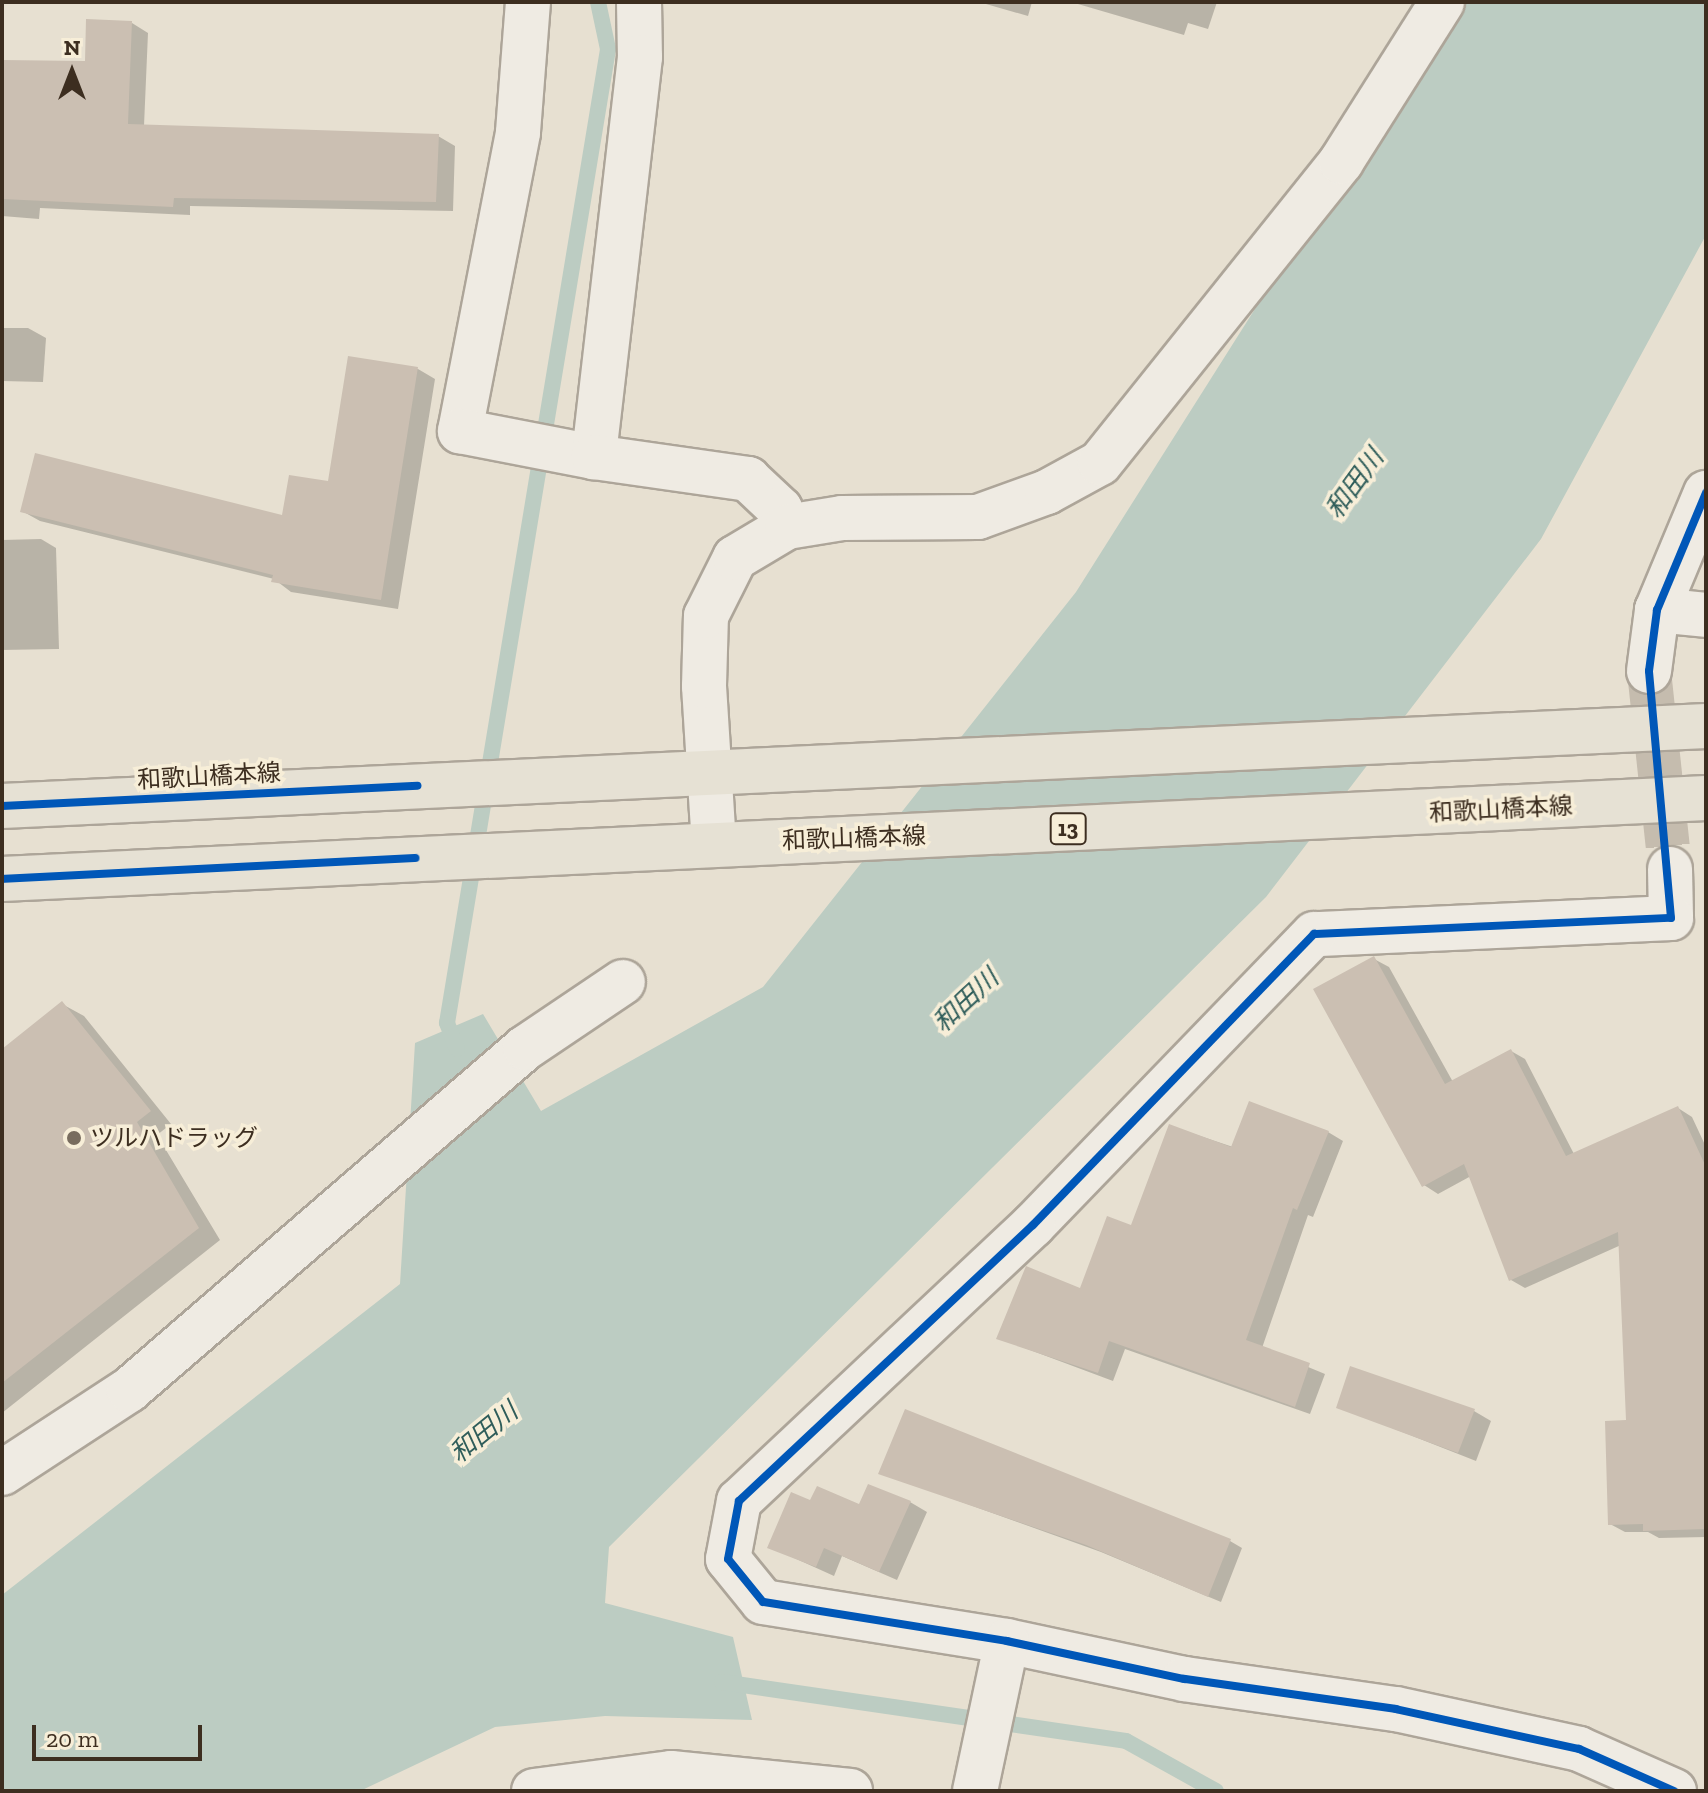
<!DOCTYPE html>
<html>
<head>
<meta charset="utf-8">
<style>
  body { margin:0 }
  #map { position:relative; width:1708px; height:1793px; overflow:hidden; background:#e7e0d1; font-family:"Zilla Slab","Noto Sans JP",serif }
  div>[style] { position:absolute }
  .water>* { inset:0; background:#bcccc2 }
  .shadow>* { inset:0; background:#0003 }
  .stream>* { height:16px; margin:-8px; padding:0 8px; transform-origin:8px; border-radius:8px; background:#bcccc2 }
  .building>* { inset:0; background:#cbbfb2 }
  .minor-tunnel>* { height:44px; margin-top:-22px; transform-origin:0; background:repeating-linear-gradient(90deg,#c5bcae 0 44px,transparent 0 66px) }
  .roads { filter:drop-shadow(2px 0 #ada599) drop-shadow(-2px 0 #ada599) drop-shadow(0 2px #ada599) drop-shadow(0 -2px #ada599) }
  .minor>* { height:44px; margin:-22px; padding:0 22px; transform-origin:22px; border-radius:22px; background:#efebe3 }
  .major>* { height:44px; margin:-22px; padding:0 22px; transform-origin:22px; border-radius:22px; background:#e6e1d4 }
  .cycleway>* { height:8px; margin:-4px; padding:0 4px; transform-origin:4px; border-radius:4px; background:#0057b8 }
  .dots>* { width:22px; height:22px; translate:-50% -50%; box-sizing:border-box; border:4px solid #f7eed8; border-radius:50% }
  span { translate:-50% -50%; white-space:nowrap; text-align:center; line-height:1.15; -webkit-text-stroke:7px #f7eed8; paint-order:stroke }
  .shield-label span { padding:2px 6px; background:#f7eed8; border:2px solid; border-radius:6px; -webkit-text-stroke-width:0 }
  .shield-label { font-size:22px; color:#3d2e20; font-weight:700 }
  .street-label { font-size:24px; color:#3d2e20 }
  .poi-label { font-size:24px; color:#3d2e20 }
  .left { translate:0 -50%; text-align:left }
  .water-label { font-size:26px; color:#2f5d5a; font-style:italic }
  .frame { position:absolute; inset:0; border:4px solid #3d2e20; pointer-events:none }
  .north { position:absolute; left:32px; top:32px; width:80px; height:80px; -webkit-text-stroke:6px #f7eed8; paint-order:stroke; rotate:0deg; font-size:22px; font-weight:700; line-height:32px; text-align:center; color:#3d2e20 }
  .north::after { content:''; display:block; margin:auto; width:28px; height:36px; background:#3d2e20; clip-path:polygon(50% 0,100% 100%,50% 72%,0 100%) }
  .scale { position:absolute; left:32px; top:1725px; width:170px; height:36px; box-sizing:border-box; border:4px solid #3d2e20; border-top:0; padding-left:10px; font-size:24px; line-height:28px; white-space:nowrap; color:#3d2e20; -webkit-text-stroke:6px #f7eed8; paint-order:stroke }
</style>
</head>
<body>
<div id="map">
  <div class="water">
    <div style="clip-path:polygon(1449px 2px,1706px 2px,1706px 235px,1541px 539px,1266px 897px,609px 1547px,605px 1603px,733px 1637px,752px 1720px,605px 1716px,495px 1727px,360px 1791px,2px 1791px,2px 1595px,400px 1284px,415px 1043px,483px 1014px,541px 1111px,763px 987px,1076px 592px)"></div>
  </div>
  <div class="shadow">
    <div style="clip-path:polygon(979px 2px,1032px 2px,1028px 16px)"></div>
    <div style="clip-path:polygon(1071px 2px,1217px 2px,1208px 29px,1188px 23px,1184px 35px)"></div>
    <div style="clip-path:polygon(132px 23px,148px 33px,144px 126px,438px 136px,455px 146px,453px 211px,190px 206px,190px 215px,40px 208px,39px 219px,2px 216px,2px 62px,87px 63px)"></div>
    <div style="clip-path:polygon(2px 328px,28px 328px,46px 338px,43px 382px,2px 381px)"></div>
    <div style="clip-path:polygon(350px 358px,418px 369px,435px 379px,398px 609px,291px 592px,274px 579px,40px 521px,22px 511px,284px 518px,329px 483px)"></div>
    <div style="clip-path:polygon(41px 539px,56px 548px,59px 649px,2px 650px,2px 540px)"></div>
    <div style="clip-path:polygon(1374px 959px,1389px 967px,1453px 1082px,1511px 1051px,1525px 1059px,1574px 1154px,1678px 1108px,1692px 1117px,1706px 1147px,1706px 1537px,1659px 1538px,1648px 1532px,1625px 1532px,1610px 1524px,1628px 1422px,1621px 1245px,1525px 1288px,1511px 1280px,1471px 1176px,1438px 1194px,1424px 1185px)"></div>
    <div style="clip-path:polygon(62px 1004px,84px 1016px,171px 1124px,157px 1135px,220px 1240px,2px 1413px,2px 1051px)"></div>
    <div style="clip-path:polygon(1170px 1126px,1233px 1147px,1328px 1132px,1343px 1141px,1313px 1217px,1308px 1215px,1262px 1348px,1325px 1374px,1310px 1414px,1125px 1349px,1113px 1381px,998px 1338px,1081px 1291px,1132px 1227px)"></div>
    <div style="clip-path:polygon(1339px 1407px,1474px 1411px,1491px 1421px,1476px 1461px)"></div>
    <div style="clip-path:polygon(881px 1473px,1230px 1541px,1242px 1548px,1221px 1602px,1101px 1552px)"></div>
    <div style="clip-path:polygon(811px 1502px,860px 1507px,910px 1502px,927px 1512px,897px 1580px,842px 1556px,834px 1576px,770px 1547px)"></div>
  </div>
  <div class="stream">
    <div style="left:457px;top:1049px;width:28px;rotate:-111deg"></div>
    <div style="left:447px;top:1023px;width:987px;rotate:-80.61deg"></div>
    <div style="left:608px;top:49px;width:48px;rotate:-102deg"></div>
    <div style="left:722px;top:1682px;width:408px;rotate:8.3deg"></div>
    <div style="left:1126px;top:1741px;width:103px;rotate:29.1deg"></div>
  </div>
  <div class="building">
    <div style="clip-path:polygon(86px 19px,132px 21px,128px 124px,439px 134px,436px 202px,174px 198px,173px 207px,2px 199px,2px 60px,85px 61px)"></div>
    <div style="clip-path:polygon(348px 356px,418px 367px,381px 600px,271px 582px,273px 575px,20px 512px,35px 453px,282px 515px,289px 475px,328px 481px)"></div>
    <div style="clip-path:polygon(1374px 956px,1445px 1084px,1511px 1049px,1566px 1156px,1678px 1106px,1706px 1167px,1706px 1529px,1643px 1531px,1643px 1524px,1608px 1525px,1605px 1421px,1626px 1420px,1618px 1232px,1509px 1281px,1464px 1164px,1422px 1187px,1313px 989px)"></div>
    <div style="clip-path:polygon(62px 1001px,151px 1111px,137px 1122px,199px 1228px,2px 1383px,2px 1049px)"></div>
    <div style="clip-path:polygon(1249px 1101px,1329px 1131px,1297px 1210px,1293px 1208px,1246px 1340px,1310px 1363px,1295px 1407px,1109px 1341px,1098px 1373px,996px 1339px,1026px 1266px,1080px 1288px,1107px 1216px,1131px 1225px,1169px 1124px,1231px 1147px)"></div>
    <div style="clip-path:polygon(1350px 1366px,1475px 1409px,1458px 1453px,1336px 1408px)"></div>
    <div style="clip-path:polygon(905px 1409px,1231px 1539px,1208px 1597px,1086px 1545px,878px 1474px)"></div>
    <div style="clip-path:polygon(868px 1484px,911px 1501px,879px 1572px,824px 1548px,816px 1567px,767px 1548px,791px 1492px,810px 1500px,817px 1486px,859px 1504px)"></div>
  </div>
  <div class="minor-tunnel">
    <div style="left:1649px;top:671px;width:199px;rotate:83.9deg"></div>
  </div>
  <div class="roads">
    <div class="minor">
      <div style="left:528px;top:2px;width:131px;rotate:94.4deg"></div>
      <div style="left:518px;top:133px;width:304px;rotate:101deg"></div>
      <div style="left:460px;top:431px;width:136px;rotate:11deg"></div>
      <div style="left:639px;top:2px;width:55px;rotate:89deg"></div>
      <div style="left:640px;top:57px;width:403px;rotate:96.6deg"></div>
      <div style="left:594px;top:457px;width:156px;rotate:8.1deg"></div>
      <div style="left:748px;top:479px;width:44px;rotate:43.2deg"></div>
      <div style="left:780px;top:509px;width:19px;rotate:69deg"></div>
      <div style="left:1657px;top:610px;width:49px;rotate:5.8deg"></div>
      <div style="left:1649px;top:671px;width:62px;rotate:-82.5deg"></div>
      <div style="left:1657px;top:610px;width:127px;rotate:-67.3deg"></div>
      <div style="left:714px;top:845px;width:159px;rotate:-93.6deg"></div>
      <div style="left:704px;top:686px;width:70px;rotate:-88.4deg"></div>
      <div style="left:706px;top:616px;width:65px;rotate:-63.4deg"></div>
      <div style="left:735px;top:558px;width:61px;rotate:-30.8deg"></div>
      <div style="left:787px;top:527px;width:56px;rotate:-9.3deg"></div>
      <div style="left:842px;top:518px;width:136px;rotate:-0.4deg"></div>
      <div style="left:978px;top:517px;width:73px;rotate:-19.9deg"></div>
      <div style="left:1047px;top:492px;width:60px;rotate:-28.7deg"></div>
      <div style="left:1100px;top:463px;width:386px;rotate:-51.3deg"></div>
      <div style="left:1341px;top:162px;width:189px;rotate:-57.7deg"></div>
      <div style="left:1670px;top:869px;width:49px;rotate:88.8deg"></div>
      <div style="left:1671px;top:918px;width:357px;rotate:177.4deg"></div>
      <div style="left:1314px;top:934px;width:405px;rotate:134deg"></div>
      <div style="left:1033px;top:1225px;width:403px;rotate:136.8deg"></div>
      <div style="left:739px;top:1501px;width:59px;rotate:100.7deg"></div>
      <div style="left:728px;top:1559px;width:55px;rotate:50.9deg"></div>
      <div style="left:763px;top:1602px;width:247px;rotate:9.1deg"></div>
      <div style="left:1007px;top:1641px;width:181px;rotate:12.1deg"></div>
      <div style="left:1184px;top:1679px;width:214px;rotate:8.1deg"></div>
      <div style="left:1396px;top:1709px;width:187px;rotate:12.3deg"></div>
      <div style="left:1579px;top:1749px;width:104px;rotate:23.9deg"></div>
      <div style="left:2px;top:1473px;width:152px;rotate:-33.2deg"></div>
      <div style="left:129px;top:1390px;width:523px;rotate:-40.82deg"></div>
      <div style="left:525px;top:1048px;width:118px;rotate:-34deg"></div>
      <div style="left:534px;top:1791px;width:138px;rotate:-7.5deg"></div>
      <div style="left:671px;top:1773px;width:180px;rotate:5.7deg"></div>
      <div style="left:975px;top:1791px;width:153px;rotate:-78deg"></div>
    </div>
    <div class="major">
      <div style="left:2px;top:806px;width:1706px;rotate:-2.69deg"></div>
      <div style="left:2px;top:879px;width:1706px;rotate:-2.72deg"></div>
    </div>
  </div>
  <div class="cycleway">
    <div style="left:2px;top:806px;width:416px;rotate:-2.8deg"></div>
    <div style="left:2px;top:879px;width:414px;rotate:-2.9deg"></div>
    <div style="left:1674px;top:1791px;width:104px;rotate:-156.1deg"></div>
    <div style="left:1579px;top:1749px;width:187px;rotate:-167.7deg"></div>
    <div style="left:1396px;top:1709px;width:214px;rotate:-171.9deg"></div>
    <div style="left:1184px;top:1679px;width:181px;rotate:-167.9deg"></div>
    <div style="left:1007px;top:1641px;width:247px;rotate:-170.9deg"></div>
    <div style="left:763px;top:1602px;width:55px;rotate:-129.1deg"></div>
    <div style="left:728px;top:1559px;width:59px;rotate:-79.3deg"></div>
    <div style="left:739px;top:1501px;width:403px;rotate:-43.2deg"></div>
    <div style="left:1033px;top:1225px;width:405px;rotate:-46deg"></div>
    <div style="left:1314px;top:934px;width:357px;rotate:-2.6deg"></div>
    <div style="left:1671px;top:918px;width:248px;rotate:-95.1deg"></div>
    <div style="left:1649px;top:671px;width:62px;rotate:-82.5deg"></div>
    <div style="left:1657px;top:610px;width:127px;rotate:-67.3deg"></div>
  </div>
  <div class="dots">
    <div style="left:74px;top:1138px;background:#786c5e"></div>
  </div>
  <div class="shield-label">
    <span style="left:1068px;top:829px">13</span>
  </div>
  <div class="street-label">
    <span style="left:209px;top:776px;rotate:-3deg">和歌山橋本線</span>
    <span style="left:1501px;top:809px;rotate:-3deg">和歌山橋本線</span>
    <span style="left:854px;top:838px;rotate:-2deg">和歌山橋本線</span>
  </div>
  <div class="poi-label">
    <span class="left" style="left:90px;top:1138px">ツルハドラッグ</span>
  </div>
  <div class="water-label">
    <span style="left:1355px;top:484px;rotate:-54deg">和田川</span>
    <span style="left:966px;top:1001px;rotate:-43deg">和田川</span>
    <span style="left:484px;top:1433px;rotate:-39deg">和田川</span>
  </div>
  <div class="frame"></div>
  <div class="north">N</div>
  <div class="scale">20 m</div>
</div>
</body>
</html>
